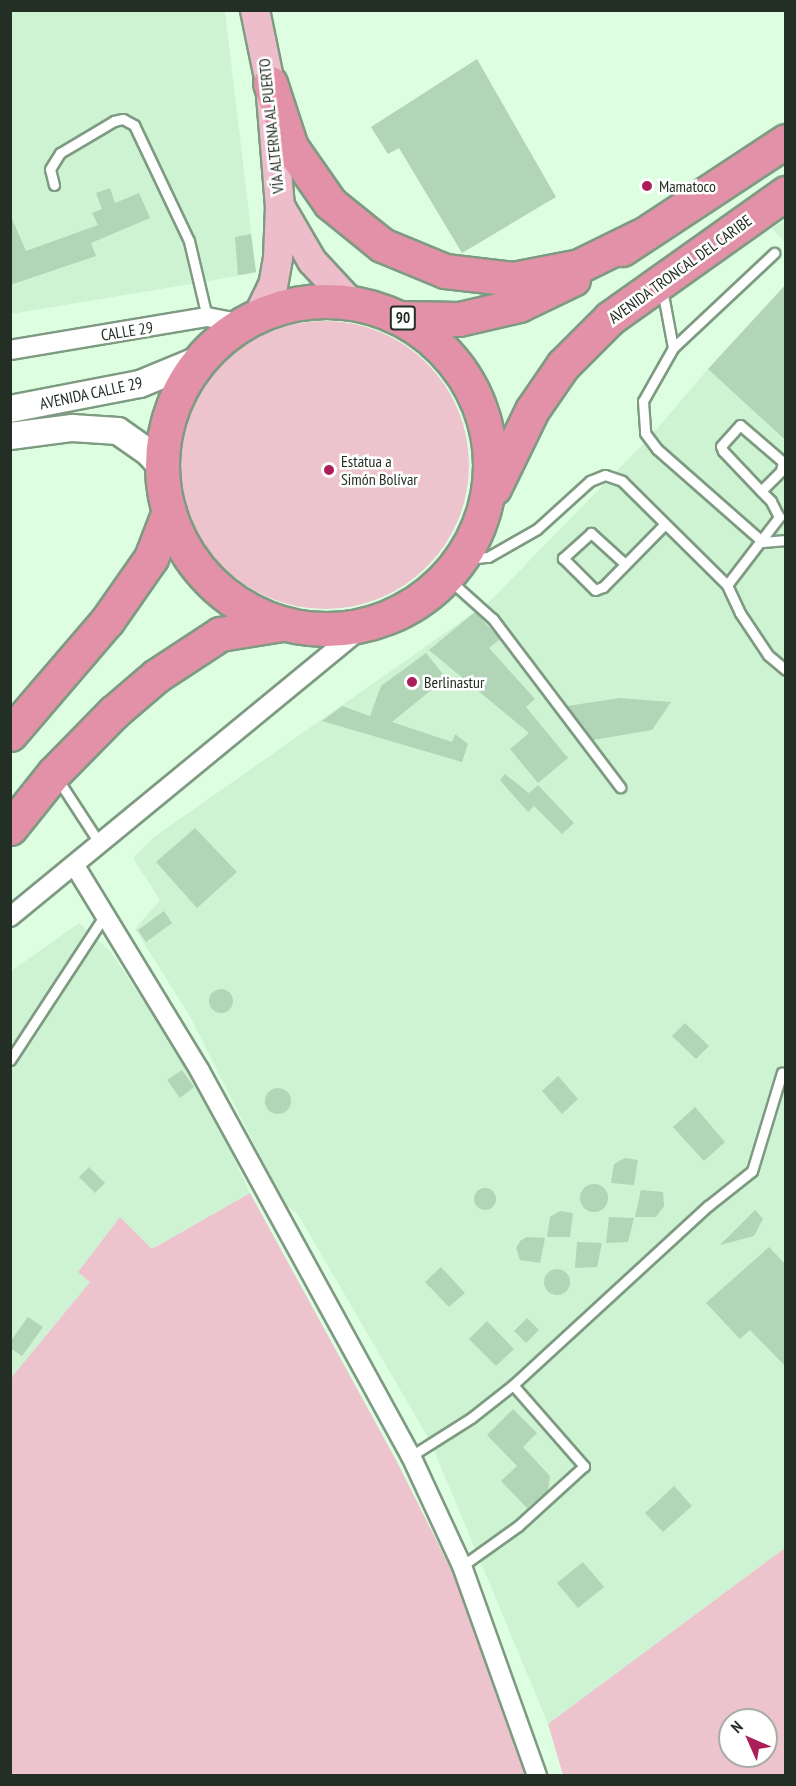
<!DOCTYPE html>
<html>
<head>
<meta charset="utf-8">
<style>
  body { margin:0 }
  #map { position:relative; width:796px; height:1786px; overflow:hidden; background:#defee2; font-family:"PT Sans Narrow",sans-serif }
  div>[style] { position:absolute }
  .built>* { inset:0; background:#cef3d3 }
  .green>* { inset:0; background:#edc4ce }
  .round { border-radius:50% }
  .building>* { inset:0; background:#b2d4b7 }
  .roads { filter:drop-shadow(2px 0 #7e9b82) drop-shadow(-2px 0 #7e9b82) drop-shadow(0 2px #7e9b82) drop-shadow(0 -2px #7e9b82) }
  .lane>* { height:9px; margin:-4.5px; padding:0 4.5px; transform-origin:4.5px; border-radius:4.5px; background:#fff }
  .street>* { height:18px; margin:-9px; padding:0 9px; transform-origin:9px; border-radius:9px; background:#fff }
  .secondary>* { height:26px; margin:-13px; padding:0 13px; transform-origin:13px; border-radius:13px; background:#fff }
  .primary>* { height:28px; margin:-14px; padding:0 14px; transform-origin:14px; border-radius:14px; background:#eebdcb }
  .highway>* { height:33px; margin:-16.5px; padding:0 16.5px; transform-origin:16.5px; border-radius:16.5px; background:#e391a8 }
  .highway>.ring { margin:-16.5px; padding:0; box-sizing:content-box; background:none; border:33px solid #e391a8; border-radius:50% }
  .dots>* { width:16px; height:16px; translate:-50% -50%; box-sizing:border-box; border:3px solid #fff; border-radius:50% }
  span { translate:-50% -50%; white-space:nowrap; text-align:center; line-height:1.15; -webkit-text-stroke:5px #fff; paint-order:stroke }
  .shield-label span { padding:2px 4px; background:#fff; border:2px solid; border-radius:4px; -webkit-text-stroke-width:0 }
  .shield-label { font-size:15px; color:#232f25; font-weight:700 }
  .street-label { font-size:16px; color:#232f25 }
  .poi-label { font-size:16px; color:#232f25 }
  .left { translate:0 -50%; text-align:left }
  .frame { position:absolute; inset:0; border:12px solid #232f25; pointer-events:none }
  .north { position:absolute; left:718px; top:1708px; width:60px; height:60px; box-sizing:border-box; background:#fff; border:2px solid #a7aca8; border-radius:50%; rotate:315deg; font-size:16px; font-weight:700; line-height:24px; text-align:center; color:#232f25 }
  .north::after { content:''; display:block; margin:auto; width:21px; height:27px; background:#ac1e5a; clip-path:polygon(50% 0,100% 100%,50% 72%,0 100%) }
</style>
</head>
<body>
<div id="map">
  <div class="built">
    <div style="clip-path:polygon(11px 11px,225px 11px,256px 273px,11px 314px)"></div>
    <div style="clip-path:polygon(785px 221px,785px 243px,772px 228px)"></div>
    <div style="clip-path:polygon(708px 369px,785px 441px,785px 1548px,548px 1724px,430px 1441px,297px 1213px,285px 1205px,189px 1015px,135px 929px,160px 900px,133px 858px,154px 837px,489px 602px,649px 438px)"></div>
    <div style="clip-path:polygon(79px 923px,110px 951px,199px 1084px,250px 1193px,152px 1249px,120px 1217px,79px 1271px,91px 1281px,11px 1378px,11px 971px)"></div>
  </div>
  <div class="green">
    <div class="round" style="left:181px;top:321px;width:288px;height:288px"></div>
    <div style="clip-path:polygon(250px 1193px,396px 1460px,472px 1611px,513px 1720px,527px 1775px,11px 1776px,11px 1378px,90px 1282px,78px 1272px,120px 1217px,152px 1249px)"></div>
    <div style="clip-path:polygon(evenodd,785px 1548px,785px 1775px,563px 1775px,548px 1724px,785px 1548px,730px 1720px,766px 1720px,766px 1756px,730px 1756px,730px 1720px)"></div>
  </div>
  <div class="building">
    <div style="clip-path:polygon(477px 59px,556px 197px,462px 253px,399px 148px,388px 154px,371px 127px)"></div>
    <div style="clip-path:polygon(110px 188px,115px 203px,139px 193px,150px 218px,91px 243px,96px 256px,10px 285px,10px 214px,26px 251px,98px 225px,92px 213px,102px 209px,96px 193px)"></div>
    <div style="clip-path:polygon(251px 234px,256px 272px,238px 275px,235px 237px)"></div>
    <div style="clip-path:polygon(786px 284px,786px 441px,708px 369px)"></div>
    <div style="clip-path:polygon(475px 612px,500px 639px,489px 648px,535px 699px,526px 707px,568px 758px,538px 783px,510px 749px,529px 733px,429px 650px)"></div>
    <div style="clip-path:polygon(426px 653px,446px 678px,392px 722px,452px 742px,455px 734px,468px 744px,462px 762px,322px 721px,342px 706px,370px 716px,381px 686px)"></div>
    <div style="clip-path:polygon(620px 698px,671px 702px,652px 730px,593px 740px,567px 706px)"></div>
    <div style="clip-path:polygon(505px 774px,529px 793px,538px 785px,574px 823px,562px 834px,534px 806px,528px 812px,500px 780px)"></div>
    <div style="clip-path:polygon(195px 828px,237px 872px,197px 908px,156px 862px)"></div>
    <div style="clip-path:polygon(164px 911px,172px 923px,146px 942px,138px 930px)"></div>
    <div class="round" style="left:209px;top:989px;width:24px;height:24px"></div>
    <div style="clip-path:polygon(685px 1023px,709px 1046px,696px 1059px,672px 1036px)"></div>
    <div style="clip-path:polygon(182px 1070px,194px 1087px,180px 1098px,167px 1080px)"></div>
    <div style="clip-path:polygon(558px 1076px,578px 1099px,562px 1114px,542px 1091px)"></div>
    <div class="round" style="left:265px;top:1088px;width:26px;height:26px"></div>
    <div style="clip-path:polygon(695px 1107px,725px 1142px,704px 1161px,673px 1127px)"></div>
    <div style="clip-path:polygon(625px 1158px,638px 1160px,634px 1185px,611px 1183px,614px 1164px)"></div>
    <div style="clip-path:polygon(89px 1167px,105px 1183px,95px 1193px,79px 1177px)"></div>
    <div class="round" style="left:580px;top:1184px;width:28px;height:28px"></div>
    <div class="round" style="left:474px;top:1188px;width:22px;height:22px"></div>
    <div style="clip-path:polygon(641px 1190px,663px 1192px,664px 1206px,656px 1217px,635px 1217px)"></div>
    <div style="clip-path:polygon(755px 1210px,763px 1219px,754px 1236px,720px 1245px)"></div>
    <div style="clip-path:polygon(560px 1211px,573px 1213px,570px 1237px,547px 1237px,550px 1217px)"></div>
    <div style="clip-path:polygon(609px 1217px,634px 1218px,628px 1242px,606px 1243px)"></div>
    <div style="clip-path:polygon(545px 1238px,540px 1263px,520px 1260px,516px 1248px,520px 1241px,527px 1237px)"></div>
    <div style="clip-path:polygon(577px 1242px,602px 1243px,597px 1267px,575px 1268px)"></div>
    <div style="clip-path:polygon(769px 1247px,786px 1265px,786px 1367px,750px 1330px,740px 1339px,706px 1303px)"></div>
    <div style="clip-path:polygon(441px 1267px,465px 1293px,449px 1307px,425px 1282px)"></div>
    <div class="round" style="left:544px;top:1269px;width:26px;height:26px"></div>
    <div style="clip-path:polygon(28px 1317px,43px 1327px,22px 1356px,10px 1348px,10px 1342px)"></div>
    <div style="clip-path:polygon(527px 1318px,539px 1330px,526px 1343px,514px 1331px)"></div>
    <div style="clip-path:polygon(487px 1321px,514px 1349px,496px 1366px,469px 1339px)"></div>
    <div style="clip-path:polygon(513px 1409px,537px 1433px,523px 1447px,550px 1476px,548px 1490px,527px 1508px,501px 1481px,517px 1466px,487px 1435px)"></div>
    <div style="clip-path:polygon(674px 1486px,692px 1506px,663px 1532px,645px 1513px)"></div>
    <div style="clip-path:polygon(583px 1562px,604px 1587px,578px 1608px,557px 1583px)"></div>
  </div>
  <div class="roads">
    <div class="lane">
      <div style="left:54px;top:185px;width:16px;rotate:-104deg"></div>
      <div style="left:50px;top:169px;width:19px;rotate:-58deg"></div>
      <div style="left:60px;top:153px;width:63px;rotate:-30.7deg"></div>
      <div style="left:114px;top:121px;width:9px;rotate:-13deg"></div>
      <div style="left:123px;top:119px;width:13px;rotate:29deg"></div>
      <div style="left:134px;top:125px;width:128px;rotate:64.6deg"></div>
      <div style="left:189px;top:241px;width:78px;rotate:76.7deg"></div>
      <div style="left:662px;top:289px;width:60px;rotate:79.4deg"></div>
      <div style="left:673px;top:348px;width:61px;rotate:119.5deg"></div>
      <div style="left:643px;top:401px;width:32px;rotate:86deg"></div>
      <div style="left:645px;top:433px;width:20px;rotate:53deg"></div>
      <div style="left:657px;top:449px;width:141px;rotate:41.3deg"></div>
      <div style="left:763px;top:542px;width:23px;rotate:-5deg"></div>
      <div style="left:673px;top:348px;width:139px;rotate:-43.2deg"></div>
      <div style="left:458px;top:560px;width:30px;rotate:-6deg"></div>
      <div style="left:488px;top:557px;width:56px;rotate:-29.7deg"></div>
      <div style="left:537px;top:529px;width:72px;rotate:-42.2deg"></div>
      <div style="left:590px;top:481px;width:16px;rotate:-22deg"></div>
      <div style="left:605px;top:475px;width:18px;rotate:19deg"></div>
      <div style="left:622px;top:481px;width:148px;rotate:44.7deg"></div>
      <div style="left:727px;top:585px;width:31px;rotate:65deg"></div>
      <div style="left:740px;top:613px;width:50px;rotate:56.3deg"></div>
      <div style="left:768px;top:655px;width:23px;rotate:40deg"></div>
      <div style="left:624px;top:563px;width:45px;rotate:-137.7deg"></div>
      <div style="left:591px;top:533px;width:38px;rotate:138deg"></div>
      <div style="left:563px;top:558px;width:45px;rotate:45deg"></div>
      <div style="left:595px;top:590px;width:9px;rotate:-21deg"></div>
      <div style="left:603px;top:587px;width:88px;rotate:-45.5deg"></div>
      <div style="left:445px;top:576px;width:64px;rotate:41.9deg"></div>
      <div style="left:493px;top:619px;width:211px;rotate:52.9deg"></div>
      <div style="left:727px;top:585px;width:86px;rotate:-52.6deg"></div>
      <div style="left:779px;top:517px;width:18px;rotate:-117deg"></div>
      <div style="left:771px;top:501px;width:14px;rotate:-135deg"></div>
      <div style="left:761px;top:491px;width:55px;rotate:-133.5deg"></div>
      <div style="left:723px;top:451px;width:5px;rotate:-112deg"></div>
      <div style="left:721px;top:446px;width:28px;rotate:-48deg"></div>
      <div style="left:740px;top:425px;width:57px;rotate:40.7deg"></div>
      <div style="left:783px;top:462px;width:9px;rotate:103deg"></div>
      <div style="left:781px;top:471px;width:28px;rotate:135deg"></div>
      <div style="left:57px;top:778px;width:79px;rotate:56.9deg"></div>
      <div style="left:10px;top:1060px;width:173px;rotate:-56.8deg"></div>
      <div style="left:513px;top:1385px;width:265px;rotate:-42.6deg"></div>
      <div style="left:708px;top:1206px;width:56px;rotate:-38.5deg"></div>
      <div style="left:752px;top:1171px;width:103px;rotate:-73.1deg"></div>
      <div style="left:411px;top:1456px;width:71px;rotate:-32.3deg"></div>
      <div style="left:471px;top:1418px;width:53px;rotate:-38.2deg"></div>
      <div style="left:513px;top:1385px;width:108px;rotate:48.8deg"></div>
      <div style="left:584px;top:1466px;width:89px;rotate:137.7deg"></div>
      <div style="left:518px;top:1526px;width:69px;rotate:144.5deg"></div>
    </div>
    <div class="street">
      <div style="left:10px;top:350px;width:200px;rotate:-9.5deg"></div>
      <div style="left:207px;top:317px;width:37px;rotate:11deg"></div>
      <div style="left:75px;top:866px;width:240px;rotate:58.6deg"></div>
      <div style="left:200px;top:1071px;width:439px;rotate:61.3deg"></div>
      <div style="left:411px;top:1456px;width:121px;rotate:65.1deg"></div>
      <div style="left:462px;top:1566px;width:223px;rotate:70.3deg"></div>
      <div style="left:10px;top:917px;width:462px;rotate:-39.4deg"></div>
    </div>
    <div class="secondary">
      <div style="left:10px;top:409px;width:132px;rotate:-10.9deg"></div>
      <div style="left:140px;top:384px;width:68px;rotate:-22.4deg"></div>
      <div style="left:10px;top:436px;width:63px;rotate:-7.4deg"></div>
      <div style="left:72px;top:428px;width:46px;rotate:3.7deg"></div>
      <div style="left:118px;top:431px;width:35px;rotate:35deg"></div>
      <div style="left:147px;top:451px;width:22px;rotate:47deg"></div>
    </div>
    <div class="primary">
      <div style="left:255px;top:10px;width:75px;rotate:78.4deg"></div>
      <div style="left:270px;top:83px;width:123px;rotate:85.4deg"></div>
      <div style="left:280px;top:206px;width:52px;rotate:92.2deg"></div>
      <div style="left:278px;top:258px;width:27px;rotate:100deg"></div>
      <div style="left:273px;top:285px;width:34px;rotate:116deg"></div>
      <div style="left:280px;top:206px;width:64px;rotate:59.8deg"></div>
      <div style="left:312px;top:261px;width:56px;rotate:47.2deg"></div>
    </div>
    <div class="highway">
      <div style="left:270px;top:83px;width:67px;rotate:71.8deg"></div>
      <div style="left:291px;top:147px;width:68px;rotate:55.1deg"></div>
      <div style="left:330px;top:203px;width:67px;rotate:38.9deg"></div>
      <div style="left:382px;top:245px;width:68px;rotate:22.4deg"></div>
      <div style="left:445px;top:271px;width:68px;rotate:6.7deg"></div>
      <div style="left:513px;top:279px;width:67px;rotate:-11.1deg"></div>
      <div style="left:579px;top:266px;width:68px;rotate:-26.2deg"></div>
      <div style="left:622px;top:249px;width:196px;rotate:-33.4deg"></div>
      <div class="ring" style="left:162px;top:301px;width:295px;height:295px"></div>
      <div style="left:402px;top:318px;width:57px;rotate:1deg"></div>
      <div style="left:459px;top:319px;width:62px;rotate:-13.1deg"></div>
      <div style="left:519px;top:305px;width:60px;rotate:-25.7deg"></div>
      <div style="left:494px;top:488px;width:87px;rotate:-64deg"></div>
      <div style="left:532px;top:410px;width:55px;rotate:-55.4deg"></div>
      <div style="left:563px;top:365px;width:66px;rotate:-45deg"></div>
      <div style="left:610px;top:318px;width:216px;rotate:-35.4deg"></div>
      <div style="left:10px;top:734px;width:149px;rotate:-49.4deg"></div>
      <div style="left:107px;top:621px;width:77px;rotate:-55.1deg"></div>
      <div style="left:151px;top:558px;width:50px;rotate:-69deg"></div>
      <div style="left:10px;top:828px;width:70px;rotate:-51.3deg"></div>
      <div style="left:54px;top:773px;width:86px;rotate:-45.5deg"></div>
      <div style="left:114px;top:712px;width:55px;rotate:-40.6deg"></div>
      <div style="left:156px;top:676px;width:77px;rotate:-33.3deg"></div>
      <div style="left:220px;top:634px;width:63px;rotate:-9.2deg"></div>
    </div>
  </div>
  <div class="dots">
    <div style="left:647px;top:186px;background:#ac1e5a"></div>
    <div style="left:329px;top:470px;background:#ac1e5a"></div>
    <div style="left:412px;top:682px;background:#ac1e5a"></div>
  </div>
  <div class="shield-label">
    <span style="left:403px;top:318px">90</span>
  </div>
  <div class="street-label">
    <span style="left:271px;top:126px;rotate:-96deg">VÍA ALTERNA AL PUERTO</span>
    <span style="left:680px;top:269px;rotate:-36deg">AVENIDA TRONCAL DEL CARIBE</span>
    <span style="left:127px;top:331px;rotate:-9deg">CALLE 29</span>
    <span style="left:91px;top:393px;rotate:-12deg">AVENIDA CALLE 29</span>
  </div>
  <div class="poi-label">
    <span class="left" style="left:659px;top:186px">Mamatoco</span>
    <span class="left" style="left:341px;top:470px">Estatua a<br>Simón Bolívar</span>
    <span class="left" style="left:424px;top:682px">Berlinastur</span>
  </div>
  <div class="frame"></div>
  <div class="north">N</div>
</div>
</body>
</html>
